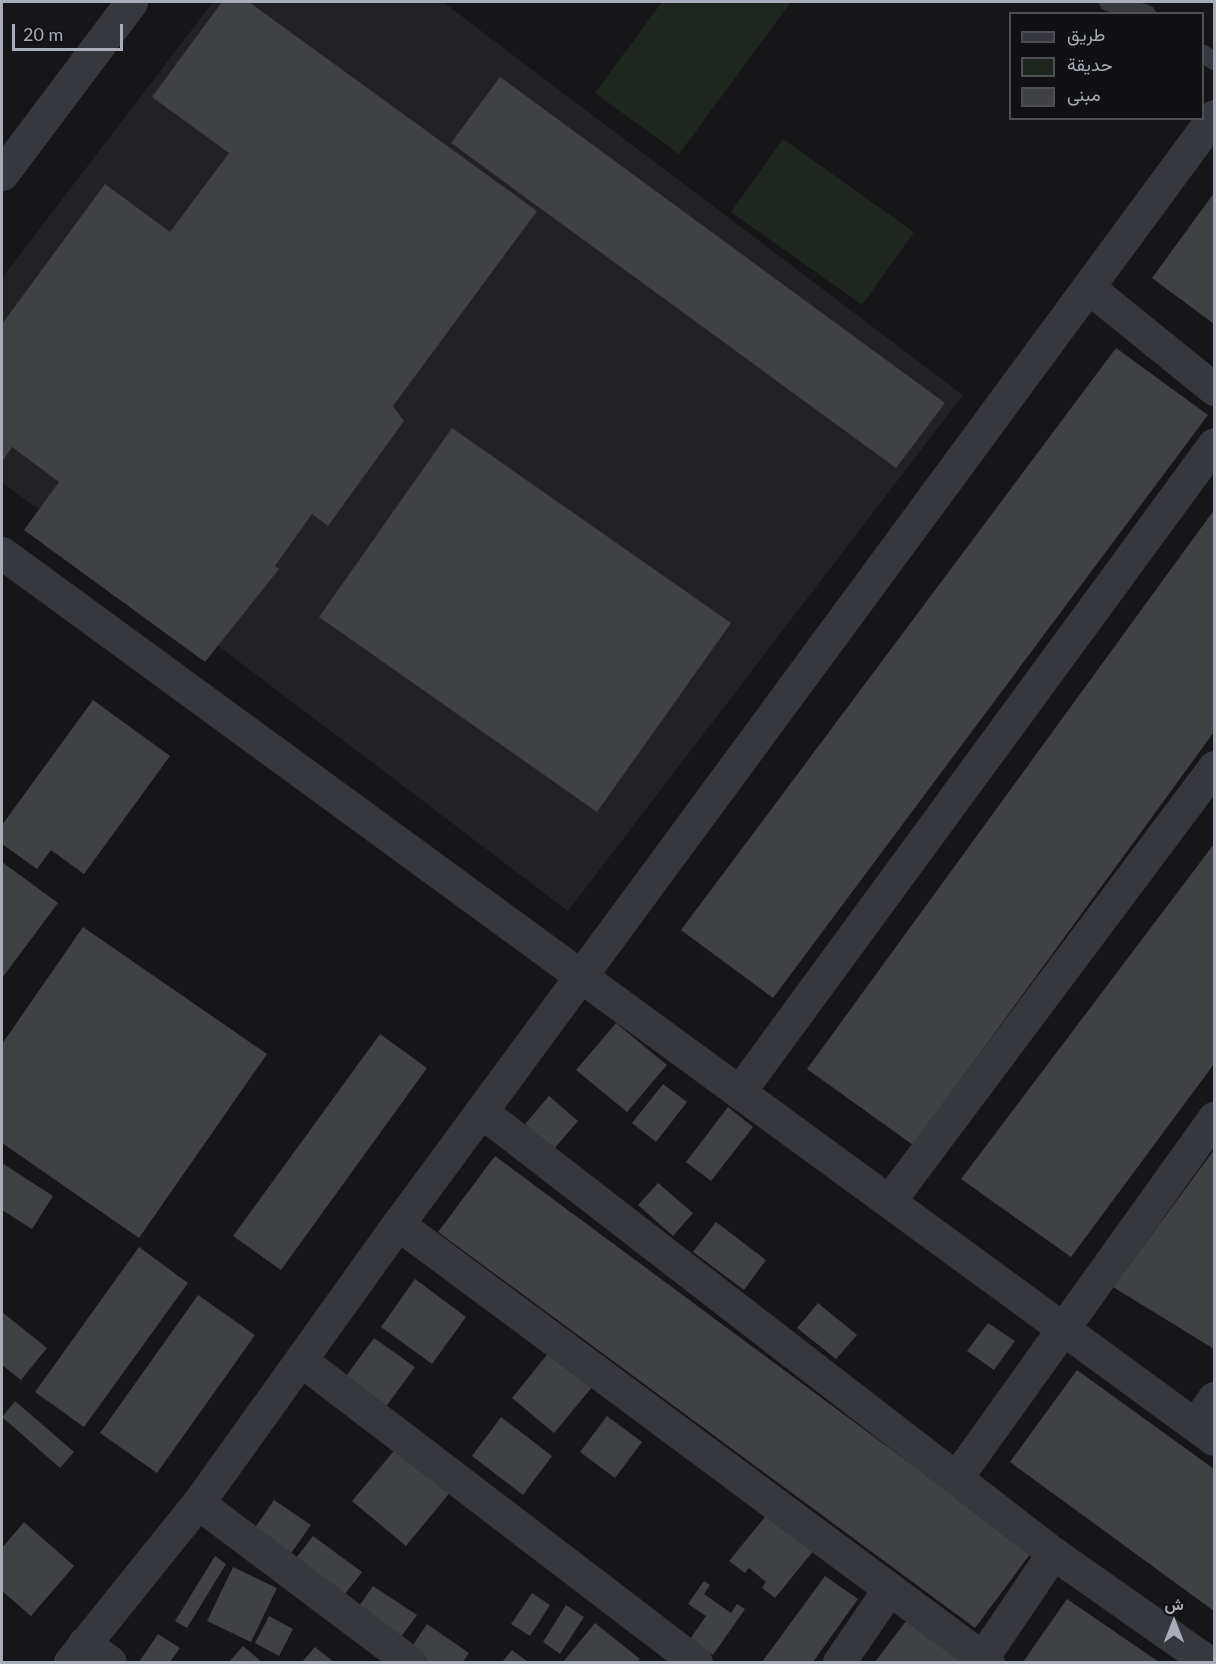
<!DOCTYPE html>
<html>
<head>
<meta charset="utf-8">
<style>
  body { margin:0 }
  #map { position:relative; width:1216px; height:1664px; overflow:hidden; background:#161618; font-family:Lato,Vazirmatn,sans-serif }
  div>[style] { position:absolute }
  .built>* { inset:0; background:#222225 }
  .green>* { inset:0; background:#1e261f }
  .building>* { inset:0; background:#404145 }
  .service>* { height:18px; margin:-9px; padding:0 9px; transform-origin:9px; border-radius:9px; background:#37383d }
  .minor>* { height:33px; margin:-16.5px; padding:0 16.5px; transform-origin:16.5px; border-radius:16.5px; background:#37383d }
  .tertiary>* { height:33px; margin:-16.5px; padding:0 16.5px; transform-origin:16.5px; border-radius:16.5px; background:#37383d }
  span { translate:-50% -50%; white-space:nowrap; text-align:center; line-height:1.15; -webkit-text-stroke:6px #111113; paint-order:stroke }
  .frame { position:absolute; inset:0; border:3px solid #a8adb8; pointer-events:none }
  .legend { position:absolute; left:1009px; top:12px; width:195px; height:108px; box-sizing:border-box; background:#111113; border:2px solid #4d4f55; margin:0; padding:8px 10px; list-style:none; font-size:18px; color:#a8adb8 }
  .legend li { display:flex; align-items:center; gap:12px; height:30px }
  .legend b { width:30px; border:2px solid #4d4f55 }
  .north { position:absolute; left:1144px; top:1592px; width:60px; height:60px; -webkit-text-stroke:4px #111113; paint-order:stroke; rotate:0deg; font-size:16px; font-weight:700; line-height:24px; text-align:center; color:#a8adb8 }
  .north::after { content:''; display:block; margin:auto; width:21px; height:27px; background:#a8adb8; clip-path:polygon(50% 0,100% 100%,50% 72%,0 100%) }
  .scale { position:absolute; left:12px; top:24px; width:111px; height:27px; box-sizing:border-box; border:3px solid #a8adb8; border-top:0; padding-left:8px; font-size:18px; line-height:21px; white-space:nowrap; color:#a8adb8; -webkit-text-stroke:4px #111113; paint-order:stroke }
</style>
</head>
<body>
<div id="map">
  <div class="built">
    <div style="clip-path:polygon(213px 2px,443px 2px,963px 395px,568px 911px,2px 482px,2px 278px)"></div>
  </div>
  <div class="green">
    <div style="clip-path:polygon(662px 2px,791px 2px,679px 154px,595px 93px)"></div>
    <div style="clip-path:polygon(783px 139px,914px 232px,862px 305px,731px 212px)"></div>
  </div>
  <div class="building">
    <div style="clip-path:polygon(222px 2px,249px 2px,537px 211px,393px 406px,404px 421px,328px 526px,312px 514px,275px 566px,279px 569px,205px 662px,24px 530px,59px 482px,12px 447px,2px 462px,2px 324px,105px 184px,170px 232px,229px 153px,152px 97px)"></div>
    <div style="clip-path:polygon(500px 77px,945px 403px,896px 468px,451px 143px)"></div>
    <div style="clip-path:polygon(1214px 193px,1214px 324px,1152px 278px)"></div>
    <div style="clip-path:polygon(1116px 348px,1208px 415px,773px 998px,681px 930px)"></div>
    <div style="clip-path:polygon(452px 428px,731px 623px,597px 812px,319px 617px)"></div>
    <div style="clip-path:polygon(1214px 510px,1214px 732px,913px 1145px,807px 1069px)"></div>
    <div style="clip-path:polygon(93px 700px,170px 756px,84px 874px,51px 850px,37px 869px,2px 844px,2px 825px)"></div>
    <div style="clip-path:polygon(1214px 844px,1214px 1064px,1071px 1257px,961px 1179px)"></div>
    <div style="clip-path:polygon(2px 862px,58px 903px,2px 978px)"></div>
    <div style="clip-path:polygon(83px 927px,267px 1054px,139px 1238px,2px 1143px,2px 1044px)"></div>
    <div style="clip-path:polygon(616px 1023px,667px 1065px,627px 1112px,576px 1070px)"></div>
    <div style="clip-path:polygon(380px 1034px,427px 1068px,281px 1270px,233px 1236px)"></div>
    <div style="clip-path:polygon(663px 1084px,687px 1102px,656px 1142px,632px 1123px)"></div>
    <div style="clip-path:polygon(549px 1096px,578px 1121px,554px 1149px,525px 1124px)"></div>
    <div style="clip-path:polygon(728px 1107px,753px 1127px,711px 1181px,686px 1162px)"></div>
    <div style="clip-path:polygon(1214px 1150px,1214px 1349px,1113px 1287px)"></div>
    <div style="clip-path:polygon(495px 1156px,1031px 1553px,975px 1628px,438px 1232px)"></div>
    <div style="clip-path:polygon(2px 1163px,53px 1196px,32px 1229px,2px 1210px)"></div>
    <div style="clip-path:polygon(658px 1183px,693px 1213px,673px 1236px,638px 1205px)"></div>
    <div style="clip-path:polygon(716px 1222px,766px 1260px,744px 1290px,693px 1252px)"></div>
    <div style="clip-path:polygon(139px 1247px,188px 1283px,84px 1427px,35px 1392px)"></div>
    <div style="clip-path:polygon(415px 1279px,466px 1317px,432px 1364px,381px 1327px)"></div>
    <div style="clip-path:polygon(198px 1295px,255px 1335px,157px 1473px,100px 1433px)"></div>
    <div style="clip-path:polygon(818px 1303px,857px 1335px,836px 1359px,797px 1328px)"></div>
    <div style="clip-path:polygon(2px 1312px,47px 1348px,21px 1380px,2px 1365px)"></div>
    <div style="clip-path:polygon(988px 1323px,1015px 1341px,994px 1370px,967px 1351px)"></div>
    <div style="clip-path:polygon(374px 1338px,415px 1367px,382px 1412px,341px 1383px)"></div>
    <div style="clip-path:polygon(550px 1351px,593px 1386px,554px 1433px,512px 1398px)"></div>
    <div style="clip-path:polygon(1077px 1370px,1214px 1469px,1214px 1611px,1010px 1462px)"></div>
    <div style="clip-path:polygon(15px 1401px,74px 1452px,60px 1468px,2px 1417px)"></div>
    <div style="clip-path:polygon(607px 1416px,642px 1442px,615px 1478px,580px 1452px)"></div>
    <div style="clip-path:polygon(501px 1417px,552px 1456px,523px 1495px,472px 1456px)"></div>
    <div style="clip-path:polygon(398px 1446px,452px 1490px,406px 1546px,352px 1501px)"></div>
    <div style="clip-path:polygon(274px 1500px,311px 1525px,287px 1559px,250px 1535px)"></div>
    <div style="clip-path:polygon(769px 1512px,815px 1549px,775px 1598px,762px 1588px,766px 1582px,749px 1568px,745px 1573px,729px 1561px)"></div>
    <div style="clip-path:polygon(24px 1522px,74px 1566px,31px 1616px,2px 1591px,2px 1548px)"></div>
    <div style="clip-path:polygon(313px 1536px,362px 1572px,342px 1598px,293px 1562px)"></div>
    <div style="clip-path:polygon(215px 1556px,226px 1564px,187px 1628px,175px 1621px)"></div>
    <div style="clip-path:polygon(233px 1567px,277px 1588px,251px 1642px,207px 1621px)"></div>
    <div style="clip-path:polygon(825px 1576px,858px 1599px,813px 1662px,762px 1662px)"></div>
    <div style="clip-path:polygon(704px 1581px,710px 1585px,704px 1594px,731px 1613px,737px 1604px,745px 1609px,713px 1655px,690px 1639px,706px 1616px,688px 1604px)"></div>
    <div style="clip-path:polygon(373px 1586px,417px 1615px,398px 1641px,355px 1612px)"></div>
    <div style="clip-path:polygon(532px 1593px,550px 1605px,530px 1636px,511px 1624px)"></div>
    <div style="clip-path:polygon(1067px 1599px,1159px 1662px,1023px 1662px)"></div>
    <div style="clip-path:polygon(566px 1605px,584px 1617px,560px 1654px,543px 1642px)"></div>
    <div style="clip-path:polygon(269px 1616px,293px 1629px,279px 1656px,255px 1643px)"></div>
    <div style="clip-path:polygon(906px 1621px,962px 1662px,875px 1662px)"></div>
    <div style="clip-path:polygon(595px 1623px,640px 1659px,637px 1662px,563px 1662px)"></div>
    <div style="clip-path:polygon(427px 1624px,469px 1653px,463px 1662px,426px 1662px,409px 1651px)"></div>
    <div style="clip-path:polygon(158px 1634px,180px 1648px,170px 1662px,139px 1662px)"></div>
    <div style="clip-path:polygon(243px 1646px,262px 1662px,229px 1662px)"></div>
    <div style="clip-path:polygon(315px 1647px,334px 1662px,302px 1662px)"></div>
    <div style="clip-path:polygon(512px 1650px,528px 1662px,502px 1662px)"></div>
  </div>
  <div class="service">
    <div style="left:1108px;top:2px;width:41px;rotate:17.1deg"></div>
    <div style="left:1202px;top:53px;width:14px;rotate:34deg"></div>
  </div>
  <div class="minor">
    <div style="left:1088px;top:287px;width:162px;rotate:39deg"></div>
    <div style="left:2px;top:553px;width:1501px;rotate:36.17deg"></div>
    <div style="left:739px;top:1092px;width:803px;rotate:-53.76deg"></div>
    <div style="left:482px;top:1112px;width:721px;rotate:37.68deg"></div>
    <div style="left:1053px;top:1553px;width:189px;rotate:35.1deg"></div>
    <div style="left:889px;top:1201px;width:542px;rotate:-53.17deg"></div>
    <div style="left:398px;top:1224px;width:735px;rotate:36.59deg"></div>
    <div style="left:302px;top:1361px;width:496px;rotate:37.4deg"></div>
    <div style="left:1195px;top:1425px;width:33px;rotate:-55deg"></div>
    <div style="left:956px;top:1478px;width:443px;rotate:-54.4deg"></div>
    <div style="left:198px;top:1503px;width:265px;rotate:36.9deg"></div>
    <div style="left:84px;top:1643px;width:32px;rotate:36deg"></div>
    <div style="left:982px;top:1658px;width:127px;rotate:-55.9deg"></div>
    <div style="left:70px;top:1662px;width:204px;rotate:-51.2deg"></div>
    <div style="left:198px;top:1503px;width:343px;rotate:-54.4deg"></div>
    <div style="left:398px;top:1224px;width:1376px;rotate:-53.63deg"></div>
    <div style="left:839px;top:1662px;width:88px;rotate:-55.6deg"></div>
  </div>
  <div class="tertiary">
    <div style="left:2px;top:174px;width:215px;rotate:-53.1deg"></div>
  </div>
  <div class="frame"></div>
  <ul class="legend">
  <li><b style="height:8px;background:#37383d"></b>طريق</li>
  <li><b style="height:16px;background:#1e261f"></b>حديقة</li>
  <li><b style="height:16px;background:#404145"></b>مبنى</li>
  </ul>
  <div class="north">ش</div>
  <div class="scale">20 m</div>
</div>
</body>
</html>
